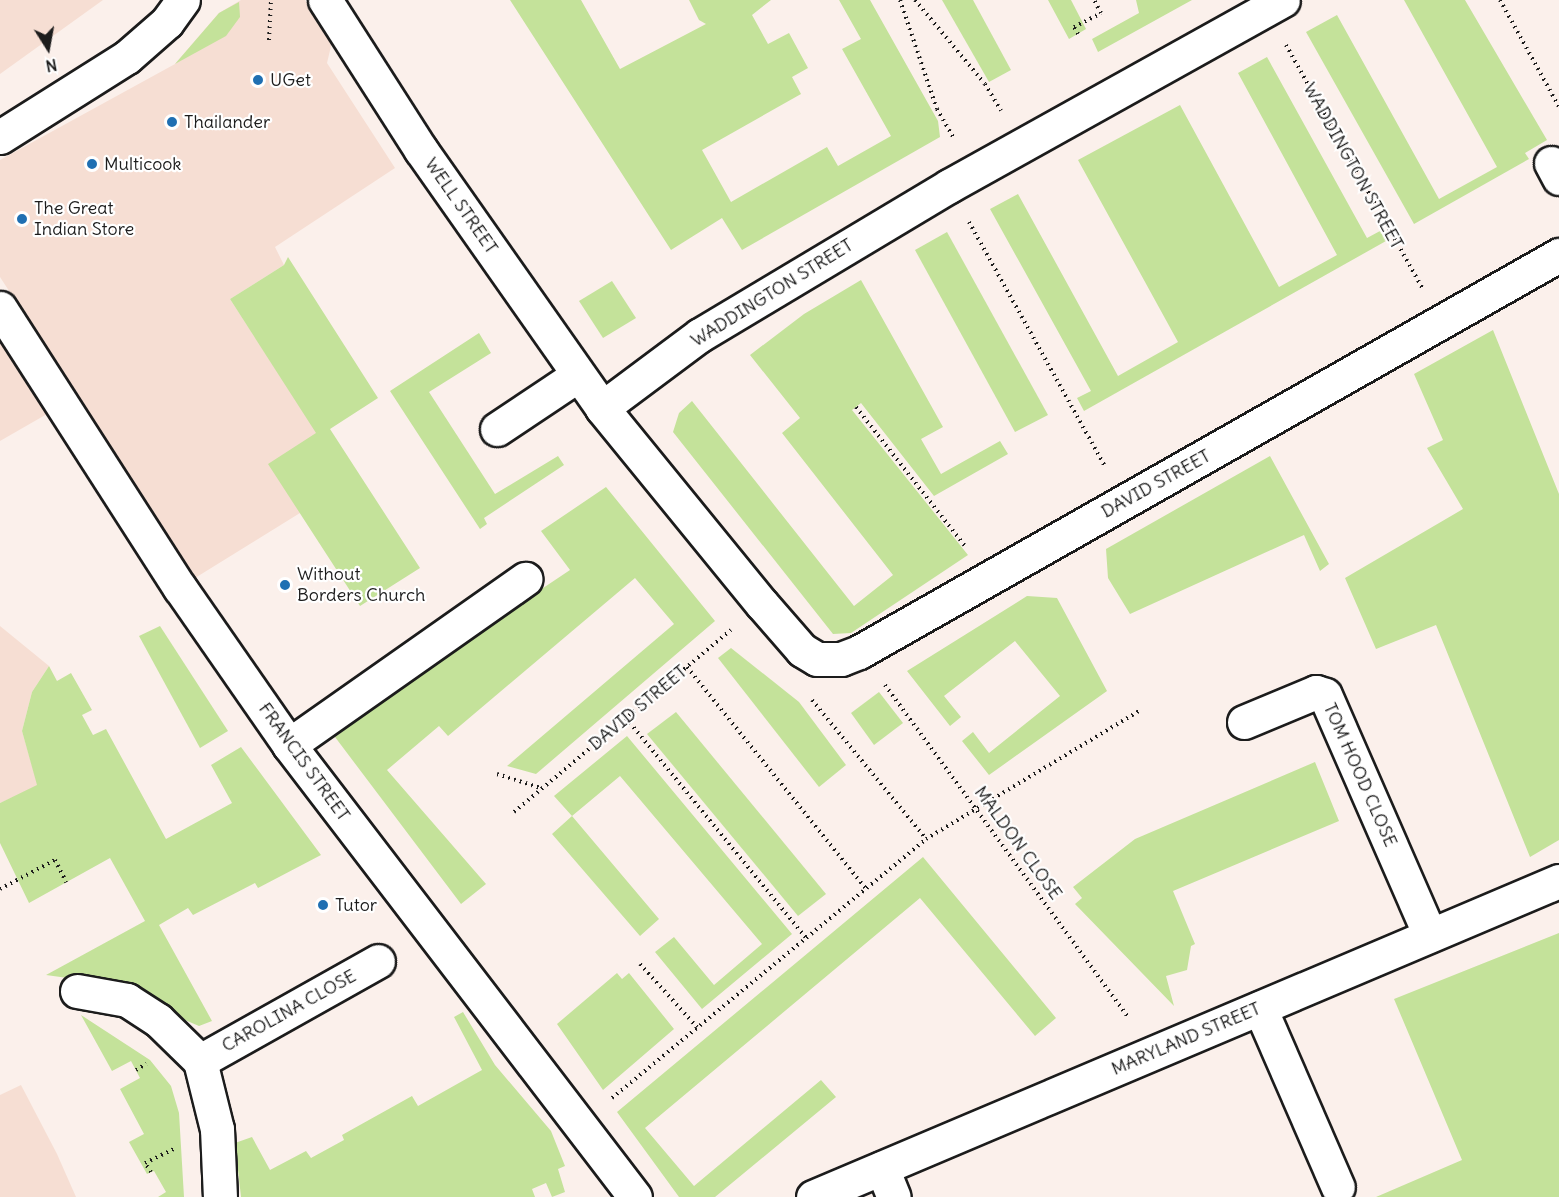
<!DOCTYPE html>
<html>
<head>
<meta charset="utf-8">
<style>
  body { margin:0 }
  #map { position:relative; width:1559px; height:1197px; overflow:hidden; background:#fbf0eb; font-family:Delius,sans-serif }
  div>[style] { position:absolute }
  .built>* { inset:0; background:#f6ded3 }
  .green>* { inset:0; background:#c4e29a }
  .path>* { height:4px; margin-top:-2px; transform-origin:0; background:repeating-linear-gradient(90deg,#1c1c1c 0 1.5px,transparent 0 6px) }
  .roads { filter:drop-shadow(2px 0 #1c1c1c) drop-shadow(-2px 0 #1c1c1c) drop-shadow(0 2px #1c1c1c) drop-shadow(0 -2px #1c1c1c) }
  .minor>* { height:33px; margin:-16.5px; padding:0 16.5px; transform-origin:16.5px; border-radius:16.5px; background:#fff }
  .dots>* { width:16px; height:16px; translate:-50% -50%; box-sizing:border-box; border:3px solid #fff; border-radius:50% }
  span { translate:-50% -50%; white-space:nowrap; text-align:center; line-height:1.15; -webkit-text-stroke:4.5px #fff; paint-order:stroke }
  .poi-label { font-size:18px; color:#1c1c1c }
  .left { translate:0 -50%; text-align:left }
  .street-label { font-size:18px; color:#1c1c1c }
  .north { position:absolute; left:18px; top:18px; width:60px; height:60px; -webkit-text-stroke:4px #fff; paint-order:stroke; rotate:169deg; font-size:16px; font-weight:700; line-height:24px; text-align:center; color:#1c1c1c }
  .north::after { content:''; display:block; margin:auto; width:21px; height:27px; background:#1c1c1c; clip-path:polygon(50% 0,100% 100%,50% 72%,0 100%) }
</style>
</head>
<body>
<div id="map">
  <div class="built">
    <div style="clip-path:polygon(0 0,103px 0,0 74px)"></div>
    <div style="clip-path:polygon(241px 0,305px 0,332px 42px,327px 63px,395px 168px,275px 247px,284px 265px,230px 299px,317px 433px,300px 513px,195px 578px,0 277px,0 160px,175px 64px,219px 13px)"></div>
    <div style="clip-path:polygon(0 340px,47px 414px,0 441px)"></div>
    <div style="clip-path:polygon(0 626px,49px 666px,32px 692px,22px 731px,38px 786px,0 803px)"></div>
    <div style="clip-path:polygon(21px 1085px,57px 1154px,76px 1197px,0 1197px,0 1095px)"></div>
  </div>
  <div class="green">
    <div style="clip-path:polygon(510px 0,581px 0,620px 69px,706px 24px,699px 20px,689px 0,771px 0,752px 15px,768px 44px,789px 33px,808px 68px,792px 77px,801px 94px,702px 150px,731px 202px,827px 147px,838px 166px,891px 136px,842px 49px,861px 39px,839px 0,870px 0,938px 121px,940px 137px,742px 250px,722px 218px,671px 250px)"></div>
    <div style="clip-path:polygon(942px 0,973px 0,1011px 70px,989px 82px)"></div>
    <div style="clip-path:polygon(1048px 0,1071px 0,1086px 29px,1069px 39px)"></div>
    <div style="clip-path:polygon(1136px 0,1192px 0,1098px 52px,1092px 39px,1139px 13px)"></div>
    <div style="clip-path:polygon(1404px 0,1465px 0,1547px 140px,1525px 153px,1529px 159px,1414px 224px,1306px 32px,1337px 15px,1439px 199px,1497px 167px)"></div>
    <div style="clip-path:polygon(239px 2px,240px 17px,226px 36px,175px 64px,219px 13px)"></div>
    <div style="clip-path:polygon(1267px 57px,1367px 238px,1380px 231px,1386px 241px,1084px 411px,1077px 398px,1091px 391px,990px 209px,1018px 194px,1118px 376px,1178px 342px,1078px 160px,1180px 105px,1279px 287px,1337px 255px,1238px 73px)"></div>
    <div style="clip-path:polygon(947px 232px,1048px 415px,1015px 432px,915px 250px)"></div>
    <div style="clip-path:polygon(288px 257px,378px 398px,330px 429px,420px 568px,360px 606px,268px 464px,316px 433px,230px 299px,284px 265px)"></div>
    <div style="clip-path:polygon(861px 280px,943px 427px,921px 439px,941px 474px,1000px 441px,1008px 454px,934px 496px,861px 403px,852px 410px,968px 555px,851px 633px,833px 634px,673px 432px,679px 413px,692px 401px,854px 606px,893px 575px,782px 433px,800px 418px,750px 355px,804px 314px)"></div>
    <div style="clip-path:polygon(612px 281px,636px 318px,603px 338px,579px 301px)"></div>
    <div style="clip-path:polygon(1493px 330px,1559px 494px,1559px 840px,1530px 857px,1436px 625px,1376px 649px,1345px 578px,1463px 509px,1427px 448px,1443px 440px,1414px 374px)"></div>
    <div style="clip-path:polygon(479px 333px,491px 353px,429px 392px,495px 494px,558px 456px,564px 465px,484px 518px,487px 524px,480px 529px,390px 391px)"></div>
    <div style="clip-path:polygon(1270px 456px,1329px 564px,1320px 571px,1304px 535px,1130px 614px,1108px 578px,1106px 549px)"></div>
    <div style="clip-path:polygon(606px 487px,715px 621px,536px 774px,507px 766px,674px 624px,635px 578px,448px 736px,439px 726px,387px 770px,486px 884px,461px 904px,335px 737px,452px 649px,570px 570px,541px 531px)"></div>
    <div style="clip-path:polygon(1027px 596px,1057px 598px,1107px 691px,989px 775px,962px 741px,973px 732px,989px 753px,1060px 696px,1015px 641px,944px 696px,961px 717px,950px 726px,907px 671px)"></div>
    <div style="clip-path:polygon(160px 626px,228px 731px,200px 748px,139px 636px)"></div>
    <div style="clip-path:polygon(731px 648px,799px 702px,846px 765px,819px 787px,718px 658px)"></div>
    <div style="clip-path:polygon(49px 666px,57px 681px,71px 673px,92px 710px,82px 715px,93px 735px,106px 729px,166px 839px,232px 803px,211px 765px,241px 747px,321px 855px,258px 888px,255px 883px,193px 915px,188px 908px,159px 925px,212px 1021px,199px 1026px,178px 1017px,140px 988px,46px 975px,145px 921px,110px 858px,29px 903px,0 843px,0 803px,37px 785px,22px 731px,32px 692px)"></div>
    <div style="clip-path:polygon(879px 692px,903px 723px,874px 745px,851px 713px)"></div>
    <div style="clip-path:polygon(676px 712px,826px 894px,798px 916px,647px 734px)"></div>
    <div style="clip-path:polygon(627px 736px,792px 934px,702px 1009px,655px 952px,674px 937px,714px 985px,762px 944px,620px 776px,572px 816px,659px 919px,640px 936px,552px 834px,572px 816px,554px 796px)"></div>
    <div style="clip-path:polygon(1315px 762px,1339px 821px,1173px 891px,1195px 944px,1191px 946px,1187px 970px,1166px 976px,1174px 1006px,1075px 904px,1082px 898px,1073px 887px,1135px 839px)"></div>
    <div style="clip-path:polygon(923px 857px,1056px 1018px,1035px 1036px,920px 898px,645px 1128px,694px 1186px,821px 1080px,836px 1097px,715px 1197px,679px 1197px,617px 1112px)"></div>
    <div style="clip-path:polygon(1559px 933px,1559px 1197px,1376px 1197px,1462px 1160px,1394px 999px)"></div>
    <div style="clip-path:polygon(617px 973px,622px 979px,629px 973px,674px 1029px,603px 1090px,557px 1024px)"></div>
    <div style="clip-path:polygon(463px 1012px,495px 1065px,551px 1131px,565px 1166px,558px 1169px,565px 1192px,552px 1197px,546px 1183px,532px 1189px,535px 1197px,241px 1197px,235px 1143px,252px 1137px,270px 1170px,306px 1151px,311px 1158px,344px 1140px,342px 1135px,412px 1096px,418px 1106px,482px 1070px,454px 1017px)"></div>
    <div style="clip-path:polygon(81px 1015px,150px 1060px,171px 1086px,179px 1113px,184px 1197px,158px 1197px,166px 1192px,154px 1171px,147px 1174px,129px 1142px,144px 1134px,120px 1089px,140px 1078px,131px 1061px,112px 1071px)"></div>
  </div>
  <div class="path">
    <div style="left:900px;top:0;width:115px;rotate:71.3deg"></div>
    <div style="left:937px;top:109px;width:32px;rotate:60deg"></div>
    <div style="left:915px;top:0;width:109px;rotate:50.2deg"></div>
    <div style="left:985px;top:84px;width:31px;rotate:59deg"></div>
    <div style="left:1500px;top:0;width:122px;rotate:61.1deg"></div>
    <div style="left:1078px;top:34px;width:8px;rotate:-120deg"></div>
    <div style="left:1074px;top:27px;width:30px;rotate:-27deg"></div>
    <div style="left:1101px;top:13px;width:15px;rotate:-118deg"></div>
    <div style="left:269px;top:40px;width:40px;rotate:-87.1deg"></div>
    <div style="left:1286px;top:45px;width:278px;rotate:60.7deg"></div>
    <div style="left:969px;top:222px;width:278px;rotate:60.9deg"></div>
    <div style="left:856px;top:407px;width:177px;rotate:51.9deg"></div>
    <div style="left:687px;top:667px;width:285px;rotate:51.1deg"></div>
    <div style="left:885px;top:685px;width:413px;rotate:53.8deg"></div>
    <div style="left:812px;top:700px;width:180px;rotate:50.6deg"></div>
    <div style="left:626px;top:718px;width:284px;rotate:50.7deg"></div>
    <div style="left:497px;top:774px;width:46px;rotate:17.7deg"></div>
    <div style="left:514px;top:812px;width:283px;rotate:-40deg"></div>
    <div style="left:0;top:889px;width:62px;rotate:-27.8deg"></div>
    <div style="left:55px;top:860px;width:25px;rotate:63deg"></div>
    <div style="left:640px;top:964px;width:85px;rotate:47.9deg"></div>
    <div style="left:136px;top:1070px;width:12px;rotate:-31deg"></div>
    <div style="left:612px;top:1098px;width:407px;rotate:-39.5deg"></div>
    <div style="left:926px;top:839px;width:249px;rotate:-31deg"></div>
    <div style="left:151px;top:1172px;width:11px;rotate:-124deg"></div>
    <div style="left:145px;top:1163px;width:34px;rotate:-26deg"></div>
  </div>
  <div class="roads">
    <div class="minor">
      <div style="left:325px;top:0;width:178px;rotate:57.4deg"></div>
      <div style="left:421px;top:150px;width:315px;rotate:54.9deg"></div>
      <div style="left:602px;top:408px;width:253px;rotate:50.8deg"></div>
      <div style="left:762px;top:604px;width:61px;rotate:49deg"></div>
      <div style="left:802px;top:650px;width:17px;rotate:31deg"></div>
      <div style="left:817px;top:659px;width:24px"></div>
      <div style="left:841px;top:659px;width:19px;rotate:-21deg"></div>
      <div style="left:859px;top:652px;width:805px;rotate:-29.56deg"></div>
      <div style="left:0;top:137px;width:150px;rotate:-32.2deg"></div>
      <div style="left:127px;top:57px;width:53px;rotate:-41.2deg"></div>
      <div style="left:167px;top:22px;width:27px;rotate:-54deg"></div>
      <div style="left:1551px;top:163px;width:17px;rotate:62deg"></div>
      <div style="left:0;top:308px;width:333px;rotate:57.3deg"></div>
      <div style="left:180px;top:588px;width:191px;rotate:55.2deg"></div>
      <div style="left:289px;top:745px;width:569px;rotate:52.57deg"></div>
      <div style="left:602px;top:408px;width:122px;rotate:-36.7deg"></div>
      <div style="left:700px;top:335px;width:290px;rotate:-30.9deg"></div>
      <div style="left:949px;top:186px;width:382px;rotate:-29.1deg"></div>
      <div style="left:497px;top:429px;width:97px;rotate:-33.7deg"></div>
      <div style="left:1244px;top:722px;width:78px;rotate:-22.6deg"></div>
      <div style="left:1316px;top:692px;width:9px;rotate:18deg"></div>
      <div style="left:1325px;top:695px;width:262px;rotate:66.4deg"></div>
      <div style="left:289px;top:745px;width:289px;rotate:-35.1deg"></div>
      <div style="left:77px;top:991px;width:51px;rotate:10.2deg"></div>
      <div style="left:127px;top:1000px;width:37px;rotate:33deg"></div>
      <div style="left:158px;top:1020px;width:59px;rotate:44.3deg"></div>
      <div style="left:200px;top:1061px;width:70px;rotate:76deg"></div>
      <div style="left:217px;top:1129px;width:68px;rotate:87.5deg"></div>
      <div style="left:1260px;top:1008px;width:195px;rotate:66.5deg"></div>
      <div style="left:200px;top:1061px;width:204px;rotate:-29.3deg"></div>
      <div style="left:882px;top:1168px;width:31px;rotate:68deg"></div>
      <div style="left:813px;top:1197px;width:810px;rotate:-22.96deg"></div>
    </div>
  </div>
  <div class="dots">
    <div style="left:258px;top:80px;background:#1f6fb2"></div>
    <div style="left:172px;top:122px;background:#1f6fb2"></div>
    <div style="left:92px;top:164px;background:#1f6fb2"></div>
    <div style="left:22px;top:219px;background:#1f6fb2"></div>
    <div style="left:285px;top:585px;background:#1f6fb2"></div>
    <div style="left:323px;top:905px;background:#1f6fb2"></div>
  </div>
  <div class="poi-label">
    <span class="left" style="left:270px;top:80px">UGet</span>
    <span class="left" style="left:184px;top:122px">Thailander</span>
    <span class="left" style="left:104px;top:164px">Multicook</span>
    <span class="left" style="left:34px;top:219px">The Great<br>Indian Store</span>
    <span class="left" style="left:297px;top:585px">Without<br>Borders Church</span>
    <span class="left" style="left:335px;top:905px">Tutor</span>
  </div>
  <div class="street-label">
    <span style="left:1353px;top:166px;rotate:61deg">WADDINGTON STREET</span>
    <span style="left:461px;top:206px;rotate:55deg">WELL STREET</span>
    <span style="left:772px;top:293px;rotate:-32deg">WADDINGTON STREET</span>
    <span style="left:1156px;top:484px;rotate:-29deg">DAVID STREET</span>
    <span style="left:638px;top:708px;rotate:-40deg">DAVID STREET</span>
    <span style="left:304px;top:762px;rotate:54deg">FRANCIS STREET</span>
    <span style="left:1360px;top:775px;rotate:66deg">TOM HOOD CLOSE</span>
    <span style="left:1018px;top:843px;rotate:54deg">MALDON CLOSE</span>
    <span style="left:289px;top:1011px;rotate:-29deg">CAROLINA CLOSE</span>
    <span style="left:1186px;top:1039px;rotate:-23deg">MARYLAND STREET</span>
  </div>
  <div class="north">N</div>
</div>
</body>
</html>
